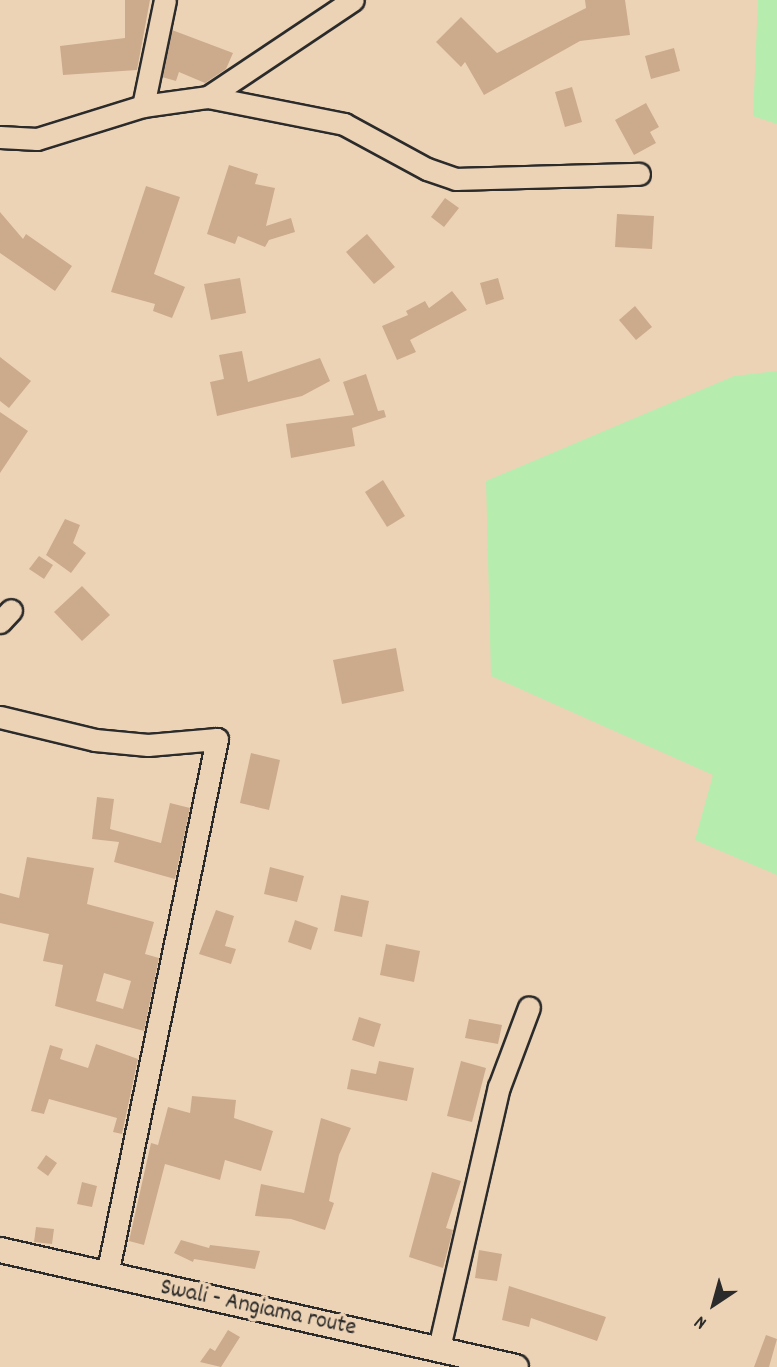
<!DOCTYPE html>
<html>
<head>
<meta charset="utf-8">
<style>
  body { margin:0 }
  #map { position:relative; width:777px; height:1367px; overflow:hidden; background:#edd3b5; font-family:Dekko,sans-serif }
  div>[style] { position:absolute }
  .green>* { inset:0; background:#b6ecad }
  .building>* { inset:0; background:#ccab8c }
  .roads { filter:drop-shadow(2px 0 #2b2b2b) drop-shadow(-2px 0 #2b2b2b) drop-shadow(0 2px #2b2b2b) drop-shadow(0 -2px #2b2b2b) }
  .minor>* { height:21px; margin:-10.5px; padding:0 10.5px; transform-origin:10.5px; border-radius:10.5px; background:#edd3b5 }
  .tertiary>* { height:24px; margin:-12px; padding:0 12px; transform-origin:12px; border-radius:12px; background:#edd3b5 }
  span { translate:-50% -50%; white-space:nowrap; text-align:center; line-height:1.15; -webkit-text-stroke:7px #edd3b5; paint-order:stroke }
  .street-label { font-size:24px; color:#2b2b2b }
  .north { position:absolute; left:679px; top:1269px; width:70px; height:70px; -webkit-text-stroke:5px #edd3b5; paint-order:stroke; rotate:216deg; font-size:19px; font-weight:700; line-height:28px; text-align:center; color:#2b2b2b }
  .north::after { content:''; display:block; margin:auto; width:24px; height:32px; background:#2b2b2b; clip-path:polygon(50% 0,100% 100%,50% 72%,0 100%) }
</style>
</head>
<body>
<div id="map">
  <div class="green">
    <div style="clip-path:polygon(758px 0,777px 0,777px 124px,753px 116px)"></div>
    <div style="clip-path:polygon(777px 371px,777px 875px,695px 840px,713px 775px,491px 676px,486px 481px,734px 376px)"></div>
  </div>
  <div class="building">
    <div style="clip-path:polygon(125px 0,150px 0,137px 70px,63px 75px,60px 46px,125px 38px)"></div>
    <div style="clip-path:polygon(585px 0,625px 0,630px 35px,580px 41px,484px 95px,465px 62px,461px 67px,436px 42px,461px 17px,497px 53px,586px 8px)"></div>
    <div style="clip-path:polygon(172px 30px,233px 53px,226px 69px,205px 83px,179px 72px,176px 81px,162px 77px)"></div>
    <div style="clip-path:polygon(674px 48px,680px 71px,651px 79px,645px 56px)"></div>
    <div style="clip-path:polygon(572px 87px,582px 122px,565px 127px,555px 92px)"></div>
    <div style="clip-path:polygon(646px 103px,659px 127px,650px 132px,656px 143px,634px 155px,615px 120px)"></div>
    <div style="clip-path:polygon(229px 165px,258px 174px,255px 184px,275px 188px,266px 226px,291px 218px,295px 232px,269px 240px,265px 247px,238px 236px,235px 244px,207px 234px)"></div>
    <div style="clip-path:polygon(146px 186px,180px 197px,154px 274px,185px 287px,172px 318px,153px 311px,155px 304px,111px 292px)"></div>
    <div style="clip-path:polygon(445px 198px,459px 208px,444px 227px,431px 217px)"></div>
    <div style="clip-path:polygon(0 212px,23px 239px,26px 234px,72px 266px,55px 291px,0 253px)"></div>
    <div style="clip-path:polygon(617px 214px,654px 216px,652px 249px,615px 247px)"></div>
    <div style="clip-path:polygon(367px 234px,395px 267px,374px 284px,346px 252px)"></div>
    <div style="clip-path:polygon(240px 278px,246px 313px,211px 320px,204px 284px)"></div>
    <div style="clip-path:polygon(498px 278px,504px 299px,486px 305px,480px 283px)"></div>
    <div style="clip-path:polygon(452px 291px,467px 310px,410px 340px,416px 352px,397px 360px,382px 326px,408px 315px,406px 311px,425px 301px,429px 308px)"></div>
    <div style="clip-path:polygon(635px 306px,652px 327px,636px 340px,619px 320px)"></div>
    <div style="clip-path:polygon(242px 351px,248px 382px,320px 358px,330px 381px,302px 396px,217px 416px,210px 382px,224px 379px,219px 355px)"></div>
    <div style="clip-path:polygon(0 357px,31px 381px,9px 408px,0 401px)"></div>
    <div style="clip-path:polygon(366px 374px,378px 411px,384px 410px,386px 417px,352px 428px,355px 446px,291px 458px,286px 424px,354px 415px,343px 382px)"></div>
    <div style="clip-path:polygon(0 412px,28px 431px,0 473px)"></div>
    <div style="clip-path:polygon(383px 480px,405px 516px,387px 527px,365px 492px)"></div>
    <div style="clip-path:polygon(65px 519px,80px 525px,73px 543px,86px 553px,71px 573px,46px 555px)"></div>
    <div style="clip-path:polygon(39px 556px,53px 565px,44px 579px,29px 569px)"></div>
    <div style="clip-path:polygon(82px 586px,110px 615px,82px 641px,54px 612px)"></div>
    <div style="clip-path:polygon(396px 648px,404px 691px,342px 704px,333px 660px)"></div>
    <div style="clip-path:polygon(251px 753px,280px 760px,269px 810px,240px 803px)"></div>
    <div style="clip-path:polygon(97px 797px,114px 799px,110px 829px,161px 843px,170px 803px,190px 808px,175px 879px,114px 862px,119px 842px,92px 839px)"></div>
    <div style="clip-path:polygon(evenodd,27px 857px,94px 868px,87px 904px,154px 922px,145px 954px,159px 958px,144px 1031px,55px 1006px,63px 965px,43px 961px,49px 934px,0 923px,0 893px,19px 898px,27px 857px,104px 973px,131px 981px,123px 1009px,96px 1001px,104px 973px)"></div>
    <div style="clip-path:polygon(270px 867px,304px 876px,297px 902px,264px 894px)"></div>
    <div style="clip-path:polygon(341px 895px,369px 901px,362px 937px,334px 931px)"></div>
    <div style="clip-path:polygon(216px 910px,234px 916px,225px 946px,236px 949px,231px 964px,199px 954px)"></div>
    <div style="clip-path:polygon(295px 920px,318px 928px,311px 950px,288px 942px)"></div>
    <div style="clip-path:polygon(386px 944px,420px 951px,414px 982px,380px 975px)"></div>
    <div style="clip-path:polygon(359px 1017px,381px 1024px,374px 1047px,352px 1040px)"></div>
    <div style="clip-path:polygon(469px 1019px,502px 1025px,498px 1044px,465px 1038px)"></div>
    <div style="clip-path:polygon(96px 1044px,138px 1059px,122px 1134px,113px 1132px,117px 1118px,49px 1099px,44px 1114px,31px 1111px,50px 1045px,63px 1049px,60px 1059px,88px 1068px)"></div>
    <div style="clip-path:polygon(379px 1061px,414px 1068px,407px 1101px,347px 1089px,351px 1069px,376px 1074px)"></div>
    <div style="clip-path:polygon(461px 1061px,486px 1068px,472px 1122px,447px 1116px)"></div>
    <div style="clip-path:polygon(192px 1096px,236px 1100px,234px 1118px,273px 1131px,261px 1171px,225px 1160px,220px 1180px,165px 1164px,144px 1245px,129px 1241px,151px 1143px,158px 1145px,168px 1107px,190px 1113px)"></div>
    <div style="clip-path:polygon(321px 1118px,351px 1128px,339px 1155px,329px 1201px,334px 1203px,325px 1230px,291px 1219px,255px 1216px,261px 1184px,304px 1193px)"></div>
    <div style="clip-path:polygon(46px 1155px,57px 1163px,48px 1176px,37px 1168px)"></div>
    <div style="clip-path:polygon(432px 1172px,461px 1181px,446px 1228px,453px 1230px,443px 1268px,409px 1257px)"></div>
    <div style="clip-path:polygon(82px 1182px,97px 1186px,92px 1207px,77px 1204px)"></div>
    <div style="clip-path:polygon(36px 1227px,54px 1229px,52px 1244px,34px 1242px)"></div>
    <div style="clip-path:polygon(181px 1240px,209px 1248px,210px 1245px,260px 1251px,255px 1269px,194px 1259px,193px 1262px,174px 1253px)"></div>
    <div style="clip-path:polygon(479px 1250px,502px 1254px,497px 1281px,475px 1278px)"></div>
    <div style="clip-path:polygon(509px 1286px,606px 1317px,597px 1341px,531px 1318px,529px 1327px,502px 1320px)"></div>
    <div style="clip-path:polygon(228px 1330px,240px 1337px,221px 1367px,200px 1362px,210px 1348px,215px 1351px)"></div>
    <div style="clip-path:polygon(766px 1335px,777px 1339px,769px 1367px,754px 1367px)"></div>
  </div>
  <div class="roads">
    <div class="minor">
      <div style="left:208px;top:97px;width:139px;rotate:11.2deg"></div>
      <div style="left:344px;top:124px;width:94px;rotate:28.5deg"></div>
      <div style="left:427px;top:169px;width:31px;rotate:19deg"></div>
      <div style="left:456px;top:179px;width:183px;rotate:-1.6deg"></div>
      <div style="left:143px;top:106px;width:108px;rotate:-78.3deg"></div>
      <div style="left:0;top:137px;width:37px;rotate:3deg"></div>
      <div style="left:37px;top:139px;width:111px;rotate:-17.3deg"></div>
      <div style="left:143px;top:106px;width:66px;rotate:-7.9deg"></div>
      <div style="left:208px;top:97px;width:174px;rotate:-33.8deg"></div>
      <div style="left:0;top:622px;width:16px;rotate:-47deg"></div>
      <div style="left:0;top:717px;width:98px;rotate:13.6deg"></div>
      <div style="left:95px;top:740px;width:53px;rotate:5.4deg"></div>
      <div style="left:148px;top:745px;width:69px;rotate:-5deg"></div>
      <div style="left:217px;top:739px;width:547px;rotate:101.6deg"></div>
      <div style="left:439px;top:1348px;width:268px;rotate:-77.1deg"></div>
      <div style="left:499px;top:1087px;width:85px;rotate:-69.4deg"></div>
    </div>
    <div class="tertiary">
      <div style="left:0;top:1250px;width:529px;rotate:12.78deg"></div>
    </div>
  </div>
  <div class="street-label">
    <span style="left:258px;top:1309px;rotate:12deg">Swali - Angiama route</span>
  </div>
  <div class="north">N</div>
</div>
</body>
</html>
